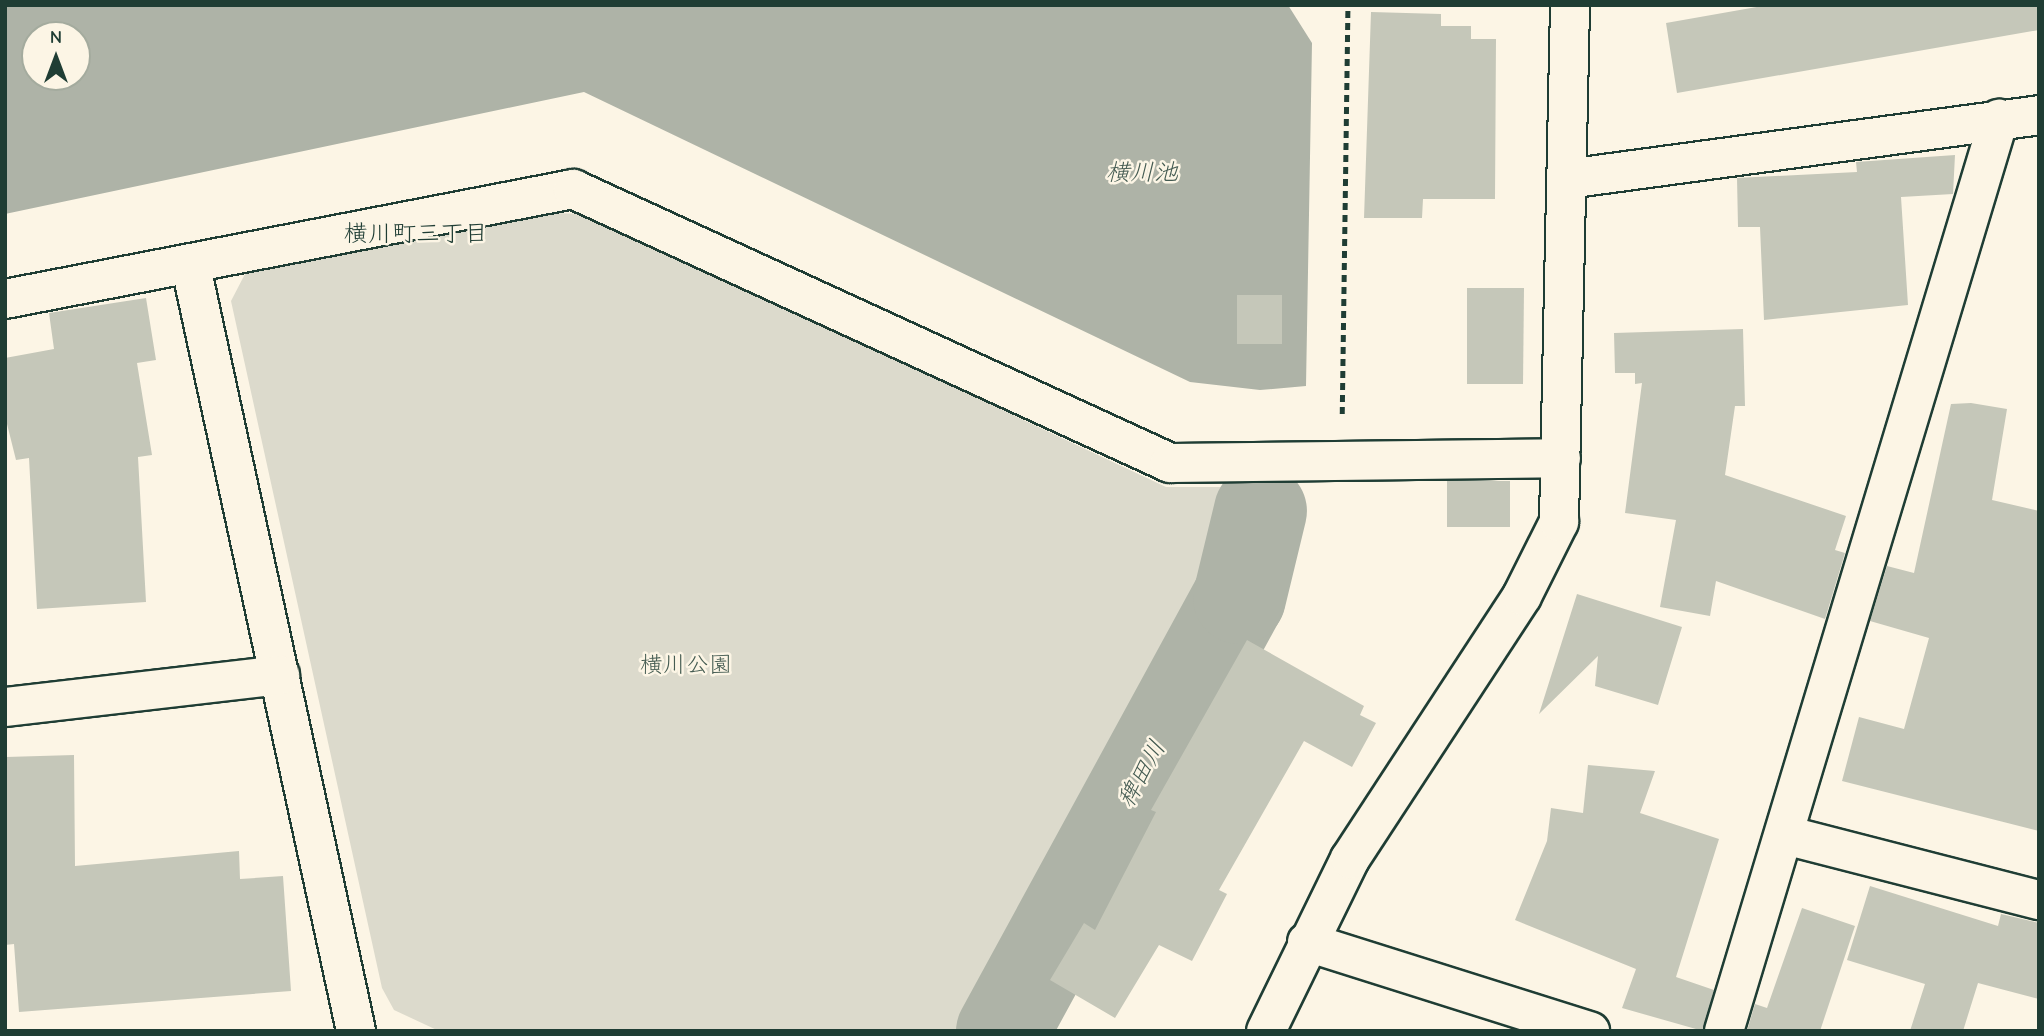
<!DOCTYPE html>
<html>
<head>
<meta charset="utf-8">
<style>
  body { margin:0 }
  #map { position:relative; width:2044px; height:1036px; overflow:hidden; background:#fcf5e5; font-family:"Comic Neue","Klee One",sans-serif }
  div>[style] { position:absolute }
  .green>* { inset:0; background:#dcdacc }
  .water>* { inset:0; background:#aeb3a7 }
  .river>* { height:93px; margin:-46.5px; padding:0 46.5px; transform-origin:46.5px; border-radius:46.5px; background:#aeb3a7 }
  .building>* { inset:0; background:#c5c7b9 }
  .path>* { height:4.5px; margin-top:-2.25px; transform-origin:0; background:repeating-linear-gradient(90deg,#1f3d34 0 7px,transparent 0 12px) }
  .roads { filter:drop-shadow(2px 0 #1f3d34) drop-shadow(-2px 0 #1f3d34) drop-shadow(0 2px #1f3d34) drop-shadow(0 -2px #1f3d34) }
  .minor>* { height:38px; margin:-19px; padding:0 19px; transform-origin:19px; border-radius:19px; background:#fcf5e5 }
  .tertiary>* { height:38px; margin:-19px; padding:0 19px; transform-origin:19px; border-radius:19px; background:#fcf5e5 }
  span { translate:-50% -50%; white-space:nowrap; text-align:center; line-height:1.15; -webkit-text-stroke:5px #fcf5e5; paint-order:stroke }
  .park-label { font-size:23px; color:#455c52 }
  .water-label { font-size:24px; color:#435a51; font-style:italic }
  .neighbourhood-label { font-size:24px; color:#1f3d34 }
  .frame { position:absolute; inset:0; border:7px solid #1f3d34; pointer-events:none }
  .north { position:absolute; left:21px; top:21px; width:70px; height:70px; box-sizing:border-box; background:#fcf5e5; border:2px solid #a4ab9e; border-radius:50%; rotate:0deg; font-size:19px; font-weight:700; line-height:28px; text-align:center; color:#1f3d34 }
  .north::after { content:''; display:block; margin:auto; width:24px; height:32px; background:#1f3d34; clip-path:polygon(50% 0,100% 100%,50% 72%,0 100%) }
</style>
</head>
<body>
<div id="map">
  <div class="green">
    <div style="clip-path:polygon(554px 213px,586px 214px,1166px 487px,1244px 487px,1177px 683px,984px 1031px,439px 1031px,394px 1010px,382px 988px,231px 301px,245px 274px)"></div>
  </div>
  <div class="water">
    <div style="clip-path:polygon(evenodd,5px 5px,1288px 5px,1312px 43px,1306px 386px,1260px 390px,1190px 382px,584px 92px,5px 214px,5px 5px,35px 35px,77px 35px,77px 77px,35px 77px,35px 35px)"></div>
  </div>
  <div class="river">
    <div style="left:1002px;top:1031px;width:494px;rotate:-61.4deg"></div>
    <div style="left:1239px;top:597px;width:89px;rotate:-76.4deg"></div>
  </div>
  <div class="building">
    <div style="clip-path:polygon(1768px 5px,2039px 5px,2039px 30px,1677px 93px,1666px 23px)"></div>
    <div style="clip-path:polygon(1371px 12px,1441px 14px,1441px 26px,1471px 26px,1471px 39px,1496px 39px,1495px 199px,1423px 199px,1422px 218px,1364px 218px)"></div>
    <div style="clip-path:polygon(1955px 155px,1953px 194px,1901px 197px,1908px 305px,1764px 320px,1760px 227px,1738px 227px,1737px 178px,1857px 172px,1856px 162px)"></div>
    <div style="clip-path:polygon(1467px 288px,1524px 288px,1523px 384px,1467px 384px)"></div>
    <div style="clip-path:polygon(1237px 295px,1282px 295px,1282px 344px,1237px 344px)"></div>
    <div style="clip-path:polygon(146px 298px,156px 360px,137px 363px,152px 455px,138px 457px,146px 602px,37px 609px,29px 458px,16px 460px,5px 416px,5px 358px,54px 349px,49px 313px)"></div>
    <div style="clip-path:polygon(1743px 329px,1745px 406px,1735px 406px,1725px 475px,1846px 516px,1835px 550px,1845px 553px,1825px 619px,1716px 581px,1710px 616px,1660px 607px,1676px 520px,1625px 513px,1642px 383px,1635px 384px,1635px 373px,1615px 373px,1614px 333px)"></div>
    <div style="clip-path:polygon(1971px 403px,2007px 409px,1992px 500px,2039px 511px,2039px 831px,1842px 781px,1859px 717px,1904px 729px,1929px 638px,1870px 621px,1887px 566px,1914px 573px,1951px 404px)"></div>
    <div style="clip-path:polygon(1447px 481px,1510px 481px,1510px 527px,1447px 527px)"></div>
    <div style="clip-path:polygon(1577px 594px,1682px 627px,1658px 705px,1595px 686px,1598px 656px,1539px 714px)"></div>
    <div style="clip-path:polygon(1247px 640px,1364px 706px,1360px 715px,1376px 723px,1352px 767px,1304px 741px,1219px 890px,1227px 894px,1192px 961px,1159px 945px,1115px 1018px,1050px 980px,1084px 923px,1095px 930px,1156px 812px,1151px 810px)"></div>
    <div style="clip-path:polygon(74px 755px,75px 866px,239px 851px,240px 879px,283px 876px,291px 991px,19px 1012px,14px 944px,5px 945px,6px 757px)"></div>
    <div style="clip-path:polygon(1588px 765px,1655px 771px,1640px 813px,1719px 839px,1676px 977px,1714px 990px,1703px 1031px,1622px 1008px,1636px 969px,1515px 920px,1547px 841px,1551px 808px,1583px 813px)"></div>
    <div style="clip-path:polygon(1870px 886px,1998px 926px,2001px 914px,2039px 923px,2039px 999px,1978px 983px,1963px 1031px,1910px 1031px,1925px 984px,1847px 960px)"></div>
    <div style="clip-path:polygon(1802px 908px,1855px 926px,1820px 1031px,1747px 1031px,1755px 1004px,1767px 1008px)"></div>
  </div>
  <div class="path">
    <div style="left:1342px;top:414px;width:409px;rotate:-89.2deg"></div>
  </div>
  <div class="roads">
    <div class="minor">
      <div style="left:1567px;top:179px;width:476px;rotate:-7.7deg"></div>
      <div style="left:191px;top:267px;width:782px;rotate:77.81deg"></div>
      <div style="left:5px;top:299px;width:579px;rotate:-10.96deg"></div>
      <div style="left:573px;top:189px;width:657px;rotate:24.65deg"></div>
      <div style="left:1170px;top:463px;width:391px;rotate:-0.7deg"></div>
      <div style="left:5px;top:707px;width:277px;rotate:-6.6deg"></div>
      <div style="left:1785px;top:835px;width:262px;rotate:14.4deg"></div>
      <div style="left:1307px;top:942px;width:297px;rotate:17.5deg"></div>
      <div style="left:1724px;top:1031px;width:953px;rotate:-73.22deg"></div>
    </div>
    <div class="tertiary">
      <div style="left:1266px;top:1031px;width:191px;rotate:-64deg"></div>
      <div style="left:1350px;top:859px;width:314px;rotate:-56.8deg"></div>
      <div style="left:1522px;top:596px;width:83px;rotate:-63.4deg"></div>
      <div style="left:1559px;top:522px;width:517px;rotate:-88.78deg"></div>
    </div>
  </div>
  <div class="park-label">
    <span style="left:686px;top:665px">横川公園</span>
  </div>
  <div class="water-label">
    <span style="left:1142px;top:173px">横川池</span>
    <span style="left:1142px;top:774px;rotate:-61deg">稗田川</span>
  </div>
  <div class="neighbourhood-label">
    <span style="left:416px;top:234px">横川町三丁目</span>
  </div>
  <div class="frame"></div>
  <div class="north">N</div>
</div>
</body>
</html>
